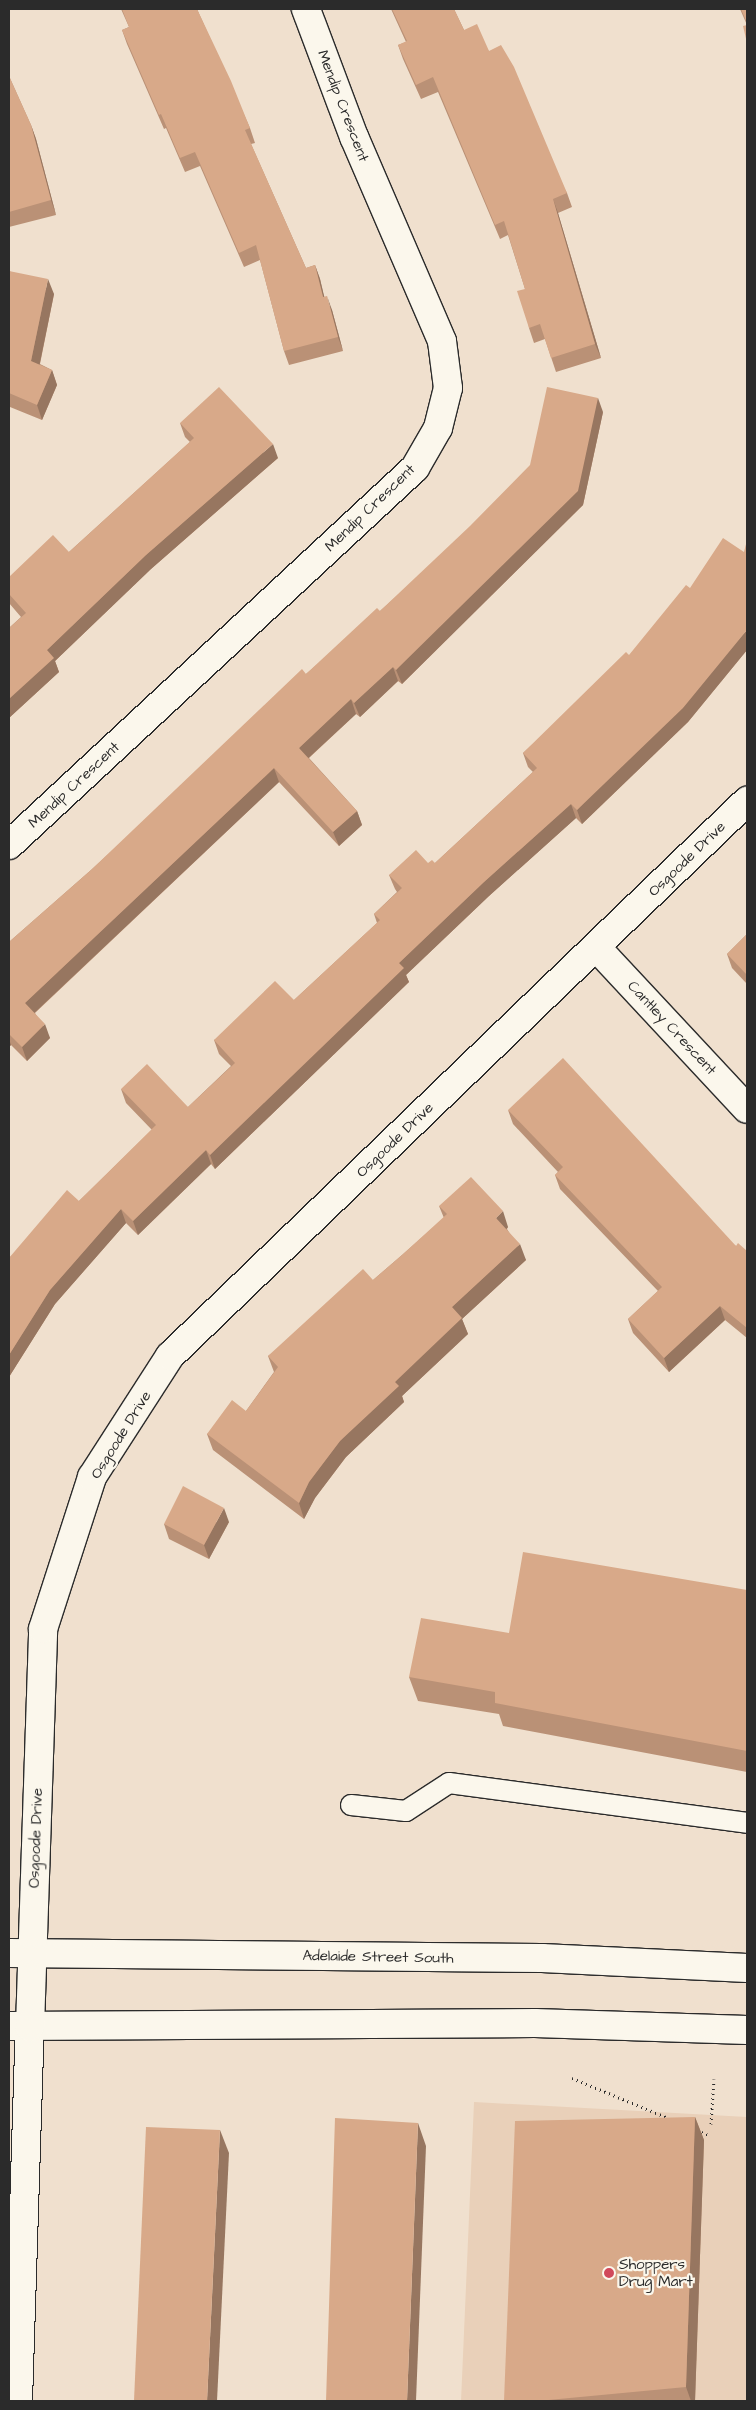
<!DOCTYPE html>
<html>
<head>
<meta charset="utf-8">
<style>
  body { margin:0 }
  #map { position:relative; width:756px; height:2410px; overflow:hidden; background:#f0e0ce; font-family:"Architects Daughter",sans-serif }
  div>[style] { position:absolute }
  .built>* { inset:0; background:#e9d0b9 }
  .path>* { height:3px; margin-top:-1.5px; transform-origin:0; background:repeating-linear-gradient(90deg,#2b2b2b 0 1px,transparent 0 5px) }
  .roads { filter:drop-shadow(1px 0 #2b2b2b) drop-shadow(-1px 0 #2b2b2b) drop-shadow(0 1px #2b2b2b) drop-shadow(0 -1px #2b2b2b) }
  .service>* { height:20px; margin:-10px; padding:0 10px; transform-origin:10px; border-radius:10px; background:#fbf7ec }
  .minor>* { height:28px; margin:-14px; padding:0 14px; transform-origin:14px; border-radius:14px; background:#fbf7ec }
  .tertiary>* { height:28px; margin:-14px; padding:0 14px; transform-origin:14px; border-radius:14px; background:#fbf7ec }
  .wall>* { inset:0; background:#ba9176 }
  .shaded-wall>* { inset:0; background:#977660 }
  .building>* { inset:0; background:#d8a989 }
  .dots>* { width:14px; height:14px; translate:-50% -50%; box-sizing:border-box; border:2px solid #fbf7ec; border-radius:50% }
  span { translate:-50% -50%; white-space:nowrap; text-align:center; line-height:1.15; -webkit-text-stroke:4.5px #fbf7ec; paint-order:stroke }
  .street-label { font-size:15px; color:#2b2b2b }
  .poi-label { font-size:15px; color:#2b2b2b }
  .left { translate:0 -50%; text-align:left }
  .frame { position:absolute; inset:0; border:10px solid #2b2b2b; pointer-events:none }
</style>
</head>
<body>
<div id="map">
  <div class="built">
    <div style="clip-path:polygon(474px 2102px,747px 2117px,747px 2401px,461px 2401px)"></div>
  </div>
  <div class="path">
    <div style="left:572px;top:2078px;width:104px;rotate:22.6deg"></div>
    <div style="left:711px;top:2124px;width:45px;rotate:-86.2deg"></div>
    <div style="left:697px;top:2130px;width:12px;rotate:24deg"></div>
  </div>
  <div class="roads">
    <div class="service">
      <div style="left:351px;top:1805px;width:55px;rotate:6.2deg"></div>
      <div style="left:406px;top:1811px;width:51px;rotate:-33.1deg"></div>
      <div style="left:449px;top:1783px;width:301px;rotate:7.6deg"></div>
    </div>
    <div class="minor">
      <div style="left:9px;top:845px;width:554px;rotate:-42.88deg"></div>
      <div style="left:415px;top:468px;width:46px;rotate:-60.1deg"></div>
      <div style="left:438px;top:428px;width:41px;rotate:-76deg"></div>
      <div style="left:448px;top:388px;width:47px;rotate:-97.3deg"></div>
      <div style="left:442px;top:341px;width:222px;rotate:-113.3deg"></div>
      <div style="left:354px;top:137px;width:137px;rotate:-110.6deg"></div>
      <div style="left:596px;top:947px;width:221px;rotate:47deg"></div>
      <div style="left:18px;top:2401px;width:374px;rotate:-88.2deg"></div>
    </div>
    <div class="tertiary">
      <div style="left:9px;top:1953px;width:533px;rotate:0.54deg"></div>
      <div style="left:542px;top:1958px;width:205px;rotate:2.8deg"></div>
      <div style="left:9px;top:2026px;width:526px;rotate:-0.33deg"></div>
      <div style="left:535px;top:2023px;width:212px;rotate:1.9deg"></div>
      <div style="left:30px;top:2027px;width:398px;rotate:-88.1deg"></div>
      <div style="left:43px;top:1629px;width:160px;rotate:-72.1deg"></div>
      <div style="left:92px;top:1477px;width:144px;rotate:-57.2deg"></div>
      <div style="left:170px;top:1356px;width:801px;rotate:-43.89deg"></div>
    </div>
  </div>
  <div class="wall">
    <div style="clip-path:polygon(121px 9px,197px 9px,250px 128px,255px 143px,251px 144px,306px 268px,315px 265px,320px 279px,324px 297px,332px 310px,343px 351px,289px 365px,284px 351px,260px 260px,244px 267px,200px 166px,185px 172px,166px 128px,164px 129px,127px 44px,122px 30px,129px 27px)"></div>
    <div style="clip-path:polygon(391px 9px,454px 9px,464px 30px,489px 51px,567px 193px,572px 207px,558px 213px,601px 358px,556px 372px,545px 339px,534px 343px,529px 328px,525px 289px,508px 235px,500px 239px,438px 92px,421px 99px,403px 59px,398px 45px,406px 42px)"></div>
    <div style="clip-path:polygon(740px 9px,747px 9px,747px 43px,747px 25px)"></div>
    <div style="clip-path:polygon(9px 76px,31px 125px,36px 139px,56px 215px,9px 227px)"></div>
    <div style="clip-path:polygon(9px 271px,54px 294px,40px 364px,52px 370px,57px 385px,42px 420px,10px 407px,9px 408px)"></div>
    <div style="clip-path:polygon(603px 412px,583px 505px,402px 684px,398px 681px,360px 717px,356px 714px,309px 758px,357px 811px,362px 825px,339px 846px,279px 782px,35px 1013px,50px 1038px,27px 1061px,11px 1045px,9px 1047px,9px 942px,91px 870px,306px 674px,380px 611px)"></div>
    <div style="clip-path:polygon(180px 423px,278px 458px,151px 569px,55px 661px,59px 672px,9px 718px,9px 628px,21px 617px,9px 603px,9px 577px,69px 552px,190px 442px,185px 437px)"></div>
    <div style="clip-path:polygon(747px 650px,688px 722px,582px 824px,576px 818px,489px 896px,406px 975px,409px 982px,215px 1169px,211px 1164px,138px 1235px,126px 1223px,55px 1304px,9px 1377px,9px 1258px,79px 1201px,152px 1130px,126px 1103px,121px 1089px,188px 1107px,231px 1066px,219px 1054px,214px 1040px,294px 1000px,377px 923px,374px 914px,397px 892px,395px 889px,389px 875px,428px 863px,435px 863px,533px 772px,528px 767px,523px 753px,629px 655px)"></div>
    <div style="clip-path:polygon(747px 934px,747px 984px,732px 968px,727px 954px)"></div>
    <div style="clip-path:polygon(508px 1110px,736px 1246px,747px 1251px,747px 1338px,725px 1320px,669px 1372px,633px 1333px,628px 1319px,658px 1291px,560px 1189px,555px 1175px,558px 1172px,513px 1124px)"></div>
    <div style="clip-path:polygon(439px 1206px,508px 1227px,507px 1229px,526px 1260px,462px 1319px,468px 1334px,402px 1396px,404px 1402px,346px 1457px,315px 1498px,304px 1519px,213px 1450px,207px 1434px,246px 1411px,274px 1372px,268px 1356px,373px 1280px,402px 1255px,444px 1218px)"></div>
    <div style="clip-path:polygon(229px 1522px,209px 1559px,169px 1539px,164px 1524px)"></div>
    <div style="clip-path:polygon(747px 1590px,747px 1772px,503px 1726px,499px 1714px,418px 1701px,409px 1677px,509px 1633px)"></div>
    <div style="clip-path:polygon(695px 2117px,704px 2140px,695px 2401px,504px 2401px)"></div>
  </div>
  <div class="shaded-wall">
    <div style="clip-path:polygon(31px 125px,36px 139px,56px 215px,51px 200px)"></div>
    <div style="clip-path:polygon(553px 199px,558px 213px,601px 358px,595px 344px)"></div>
    <div style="clip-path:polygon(315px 265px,320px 279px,328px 312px,323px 297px)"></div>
    <div style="clip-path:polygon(48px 279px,54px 294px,37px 377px,31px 361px)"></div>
    <div style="clip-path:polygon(327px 296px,332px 310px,343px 351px,338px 337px)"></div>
    <div style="clip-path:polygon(52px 370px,57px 385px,42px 420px,37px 405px)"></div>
    <div style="clip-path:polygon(598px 398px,603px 412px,583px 505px,402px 684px,396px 670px)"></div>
    <div style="clip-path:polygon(273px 444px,278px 458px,151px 569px,55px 661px,59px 672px,9px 718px,9px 699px,47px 650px,146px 555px)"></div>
    <div style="clip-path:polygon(747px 630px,747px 650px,688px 722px,582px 824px,577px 810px)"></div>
    <div style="clip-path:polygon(393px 667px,398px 681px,360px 717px,354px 703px)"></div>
    <div style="clip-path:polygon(351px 699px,356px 714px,304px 762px,299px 748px)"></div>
    <div style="clip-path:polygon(274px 768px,279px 782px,30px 1017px,25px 1003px)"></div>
    <div style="clip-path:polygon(571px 804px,576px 818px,489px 896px,406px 975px,409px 982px,215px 1169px,210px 1155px,399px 963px,484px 882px)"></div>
    <div style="clip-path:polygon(357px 811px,362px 825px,339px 846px,333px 832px)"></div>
    <div style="clip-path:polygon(45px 1024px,50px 1038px,27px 1061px,22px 1047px)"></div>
    <div style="clip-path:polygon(9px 1039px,11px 1045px,9px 1047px)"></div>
    <div style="clip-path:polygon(206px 1150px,211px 1164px,138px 1235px,133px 1221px)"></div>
    <div style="clip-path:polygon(121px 1209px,126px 1223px,55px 1304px,9px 1377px,9px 1355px,50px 1290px)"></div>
    <div style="clip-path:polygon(503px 1211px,508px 1227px,502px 1234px,496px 1218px)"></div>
    <div style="clip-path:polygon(520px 1244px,526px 1260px,462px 1319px,468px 1334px,402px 1396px,404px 1402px,346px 1457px,315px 1498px,304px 1519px,299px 1503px,309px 1482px,340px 1441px,395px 1382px,452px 1307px)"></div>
    <div style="clip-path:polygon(720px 1306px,725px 1320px,669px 1372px,664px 1358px)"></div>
    <div style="clip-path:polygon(224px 1508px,229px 1522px,209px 1559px,204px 1545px)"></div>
    <div style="clip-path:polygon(695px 2117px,704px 2140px,695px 2401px,691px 2401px,686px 2387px)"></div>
    <div style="clip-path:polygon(418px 2123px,426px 2146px,416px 2401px,407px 2401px)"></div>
    <div style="clip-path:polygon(220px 2130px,229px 2153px,217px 2401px,207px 2401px)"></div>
  </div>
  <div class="building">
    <div style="clip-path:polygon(122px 9px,197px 9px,231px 81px,250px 128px,245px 130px,306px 268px,315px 265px,323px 297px,327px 296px,338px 337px,284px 351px,256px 245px,239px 253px,195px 152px,180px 158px,161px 114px,159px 115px,122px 30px,129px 27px)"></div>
    <div style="clip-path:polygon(392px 9px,454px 9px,464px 30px,477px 24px,489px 51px,501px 45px,514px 67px,567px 193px,553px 199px,595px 344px,551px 358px,540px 324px,529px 328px,517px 291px,525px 289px,504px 221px,495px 225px,433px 77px,416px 85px,398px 45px,407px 41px)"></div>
    <div style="clip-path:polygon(741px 9px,747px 9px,747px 23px)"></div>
    <div style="clip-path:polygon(747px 25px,747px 43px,743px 26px)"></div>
    <div style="clip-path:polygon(9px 76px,31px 125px,51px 200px,9px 212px)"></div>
    <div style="clip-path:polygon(9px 271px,48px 279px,31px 361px,52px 370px,37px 405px,9px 393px)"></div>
    <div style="clip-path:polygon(219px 387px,273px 444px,146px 555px,47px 650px,54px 658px,9px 699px,9px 628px,26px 613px,9px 594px,9px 577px,53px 535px,69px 552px,194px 438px,180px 423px)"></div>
    <div style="clip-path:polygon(547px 387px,598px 398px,578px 491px,396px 670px,393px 667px,354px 703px,351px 699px,299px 748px,357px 811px,333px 832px,274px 768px,25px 1003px,45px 1024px,22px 1047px,9px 1034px,9px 942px,91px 870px,302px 669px,306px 674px,377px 608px,380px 611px,470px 526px,530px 465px)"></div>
    <div style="clip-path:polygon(723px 538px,744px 552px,747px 540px,747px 630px,683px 708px,577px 810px,571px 804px,484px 882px,399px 963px,404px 968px,210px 1155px,206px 1150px,133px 1221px,121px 1209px,50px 1290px,9px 1355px,9px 1258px,67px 1190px,79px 1201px,156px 1125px,121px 1089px,147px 1064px,188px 1107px,235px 1063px,214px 1040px,275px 981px,294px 1000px,380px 920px,374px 914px,402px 888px,389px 875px,416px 850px,428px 863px,432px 860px,435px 863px,537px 768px,523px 753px,626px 652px,629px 655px,686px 585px,690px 588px)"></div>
    <div style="clip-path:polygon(747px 934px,747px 975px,727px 954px)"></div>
    <div style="clip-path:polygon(563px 1058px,736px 1246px,738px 1243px,747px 1251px,747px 1328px,720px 1306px,664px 1358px,628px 1319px,662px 1287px,555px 1175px,563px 1167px,508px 1110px)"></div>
    <div style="clip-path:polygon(471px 1177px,503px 1211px,496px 1218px,520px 1244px,452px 1307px,462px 1318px,395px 1382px,399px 1386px,340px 1441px,309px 1482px,299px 1503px,207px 1434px,232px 1400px,246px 1411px,278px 1367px,268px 1356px,363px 1269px,373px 1280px,402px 1255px,447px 1214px,439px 1206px)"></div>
    <div style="clip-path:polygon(183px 1486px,224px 1508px,204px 1545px,164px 1524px)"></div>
    <div style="clip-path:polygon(523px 1552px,747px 1590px,747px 1751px,495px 1703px,495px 1692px,409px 1677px,421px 1618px,509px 1633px)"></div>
    <div style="clip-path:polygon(695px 2117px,686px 2387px,538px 2401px,504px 2401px,515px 2121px)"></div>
    <div style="clip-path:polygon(335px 2118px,418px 2123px,407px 2401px,326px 2401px)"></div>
    <div style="clip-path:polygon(146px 2127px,220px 2130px,207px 2401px,134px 2401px)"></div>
  </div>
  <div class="dots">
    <div style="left:609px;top:2273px;background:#d1495b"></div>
  </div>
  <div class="street-label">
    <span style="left:343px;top:106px;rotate:69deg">Mendip Crescent</span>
    <span style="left:370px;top:508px;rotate:-44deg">Mendip Crescent</span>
    <span style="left:74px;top:785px;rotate:-43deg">Mendip Crescent</span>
    <span style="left:687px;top:859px;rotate:-44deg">Osgoode Drive</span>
    <span style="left:672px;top:1028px;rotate:47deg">Cantley Crescent</span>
    <span style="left:395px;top:1140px;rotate:-44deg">Osgoode Drive</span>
    <span style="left:121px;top:1435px;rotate:-58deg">Osgoode Drive</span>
    <span style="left:36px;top:1838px;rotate:-88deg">Osgoode Drive</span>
    <span style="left:378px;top:1957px;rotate:1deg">Adelaide Street South</span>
  </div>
  <div class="poi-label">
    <span class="left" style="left:619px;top:2273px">Shoppers<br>Drug Mart</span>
  </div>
  <div class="frame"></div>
</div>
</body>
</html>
